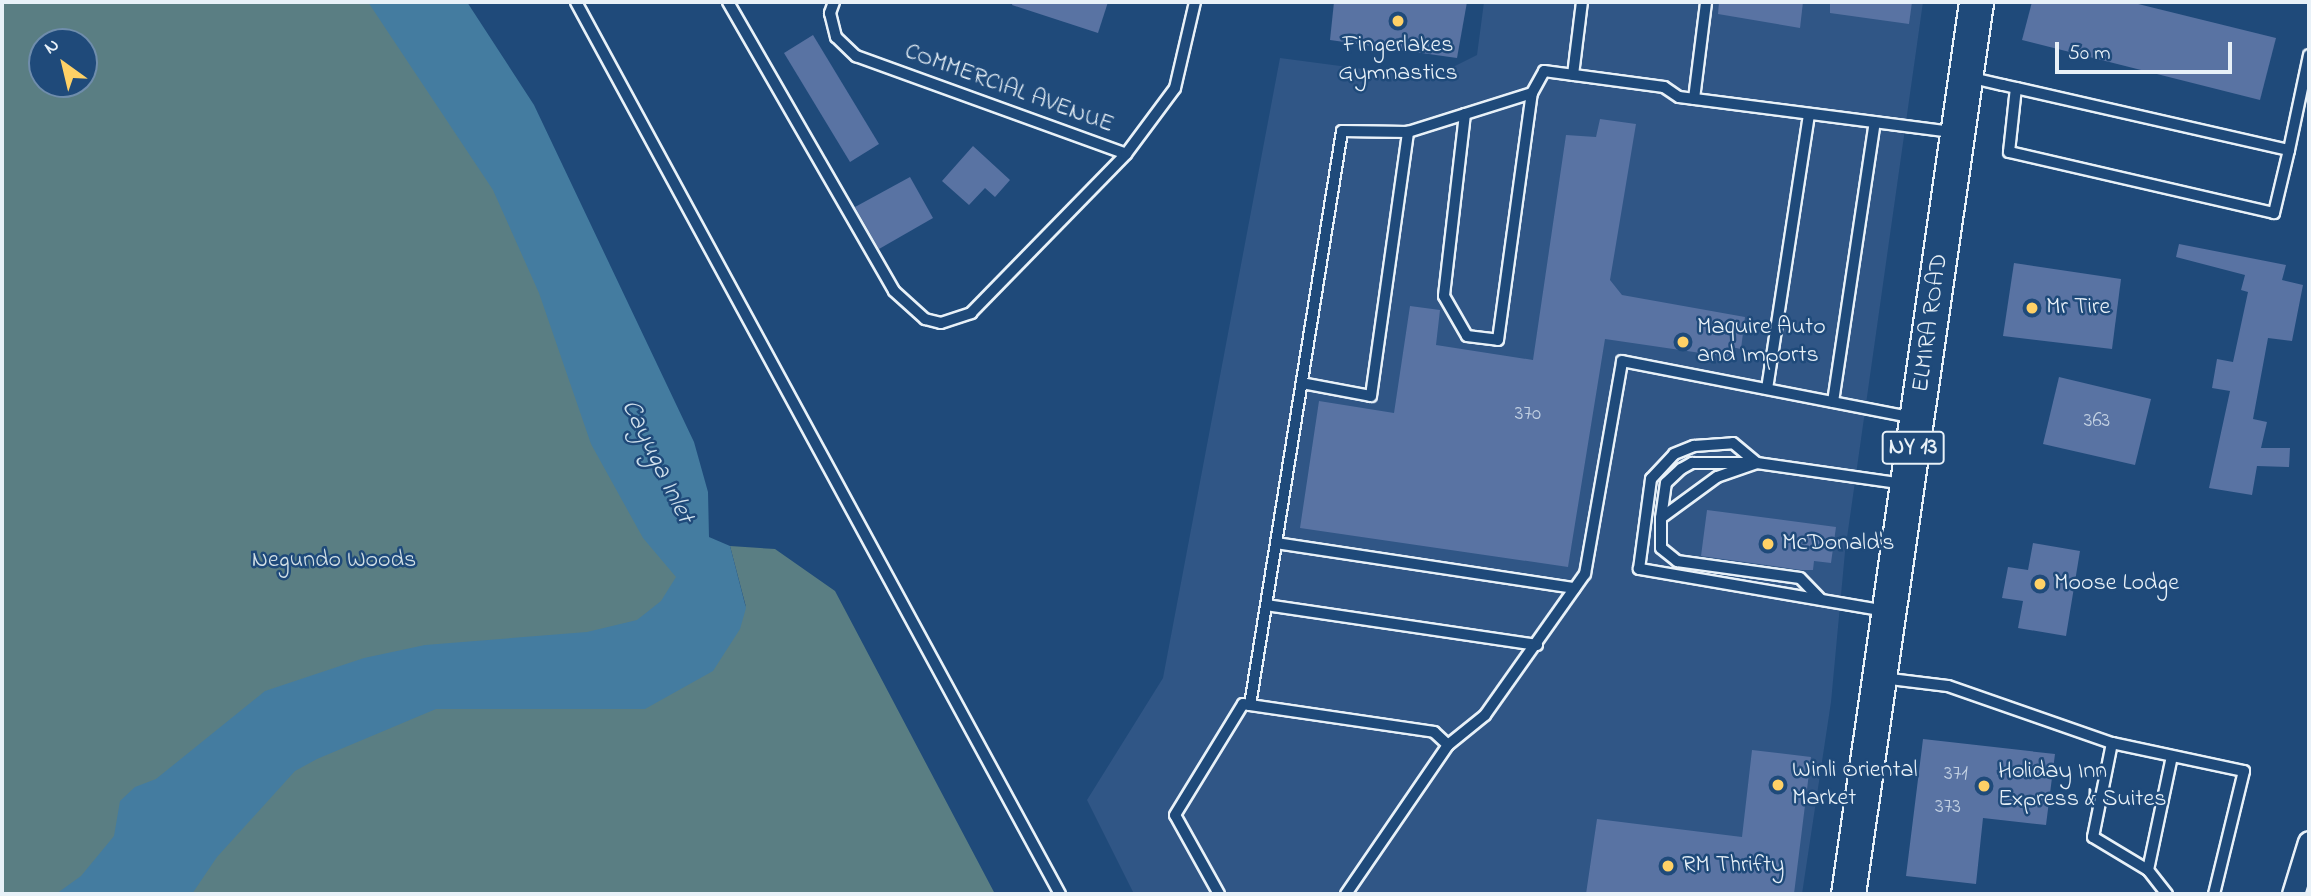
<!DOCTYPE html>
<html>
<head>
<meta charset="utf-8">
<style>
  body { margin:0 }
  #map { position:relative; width:2311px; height:896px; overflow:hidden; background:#1f4a7a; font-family:"Indie Flower",sans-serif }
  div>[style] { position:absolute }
  .built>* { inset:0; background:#305686 }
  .green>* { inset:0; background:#5a7e83 }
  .water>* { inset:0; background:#447ca0 }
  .building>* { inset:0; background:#5973a3 }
  .roads { filter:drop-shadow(2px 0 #e8f1f8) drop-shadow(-2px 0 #e8f1f8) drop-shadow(0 2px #e8f1f8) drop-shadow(0 -2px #e8f1f8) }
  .service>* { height:10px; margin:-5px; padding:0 5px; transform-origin:5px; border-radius:5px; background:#1f4a7a }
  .minor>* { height:21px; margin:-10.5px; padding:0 10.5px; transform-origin:10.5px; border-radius:10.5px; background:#1f4a7a }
  .trunk>* { height:33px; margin:-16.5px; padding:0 16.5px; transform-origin:16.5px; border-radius:16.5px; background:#1f4a7a }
  .dots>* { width:19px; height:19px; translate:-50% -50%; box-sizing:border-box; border:4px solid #1f4a7a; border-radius:50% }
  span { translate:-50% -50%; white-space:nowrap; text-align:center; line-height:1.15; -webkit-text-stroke:5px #1f4a7a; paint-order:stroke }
  .number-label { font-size:21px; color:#c4d2e3 }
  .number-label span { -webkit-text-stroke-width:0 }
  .shield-label span { padding:2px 5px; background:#1f4a7a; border:2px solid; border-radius:5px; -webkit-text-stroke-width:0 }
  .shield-label { font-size:23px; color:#e8f1f8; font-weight:700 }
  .poi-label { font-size:24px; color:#e8f1f8 }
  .left { translate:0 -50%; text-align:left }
  .street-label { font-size:24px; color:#e8f1f8 }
  .park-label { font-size:24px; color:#d3e0e6 }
  .water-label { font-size:26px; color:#cfdfeb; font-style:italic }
  .frame { position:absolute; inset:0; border:4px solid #e8f1f8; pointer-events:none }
  .north { position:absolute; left:28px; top:28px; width:70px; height:70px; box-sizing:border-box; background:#1f4a7a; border:2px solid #6f8dac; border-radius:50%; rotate:326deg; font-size:19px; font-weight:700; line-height:28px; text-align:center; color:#e8f1f8 }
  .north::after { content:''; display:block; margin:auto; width:24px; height:32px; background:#ffd166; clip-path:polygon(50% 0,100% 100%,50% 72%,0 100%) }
  .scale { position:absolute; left:2055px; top:42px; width:177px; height:32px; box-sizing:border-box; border:4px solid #e8f1f8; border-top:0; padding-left:9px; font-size:21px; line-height:24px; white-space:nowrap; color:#e8f1f8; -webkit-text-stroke:5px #1f4a7a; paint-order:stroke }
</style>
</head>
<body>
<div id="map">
  <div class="built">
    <div style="clip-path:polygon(1484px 2px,1923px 2px,1845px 552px,1831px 702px,1802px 894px,1134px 894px,1087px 800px,1163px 678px,1280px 58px,1431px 78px,1477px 55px)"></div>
  </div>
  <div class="green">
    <div style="clip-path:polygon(evenodd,2px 2px,422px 2px,746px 607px,730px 546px,775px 549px,835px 591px,995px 894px,2px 894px,2px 2px,42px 42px,84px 42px,84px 84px,42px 84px,42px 42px)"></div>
  </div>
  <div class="water">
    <div style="clip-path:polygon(368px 2px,467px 2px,534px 105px,694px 442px,708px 492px,709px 537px,730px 546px,746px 608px,740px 629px,713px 671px,645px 709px,436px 709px,317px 759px,295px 771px,217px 857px,192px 894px,56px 894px,81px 876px,114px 836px,120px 801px,135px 787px,156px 779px,265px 691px,364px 658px,425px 645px,587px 632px,637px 620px,661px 601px,676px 577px,643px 538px,591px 444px,539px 293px,493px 190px)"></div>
  </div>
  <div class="building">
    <div style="clip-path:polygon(1013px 2px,1108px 2px,1098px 33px,1012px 5px)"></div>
    <div style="clip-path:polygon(1334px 2px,1467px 2px,1457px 58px,1330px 40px)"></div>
    <div style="clip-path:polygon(1719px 2px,1803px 2px,1800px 28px,1718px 14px)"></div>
    <div style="clip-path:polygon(1830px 2px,1912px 2px,1909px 24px,1830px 13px)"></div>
    <div style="clip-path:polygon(2032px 2px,2130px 2px,2276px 38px,2260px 100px,2022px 40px)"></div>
    <div style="clip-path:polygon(813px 35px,879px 144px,850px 162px,784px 53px)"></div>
    <div style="clip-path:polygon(1600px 119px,1636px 124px,1610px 280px,1622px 295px,1745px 317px,1741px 349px,1731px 347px,1728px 357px,1605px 339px,1568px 567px,1300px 528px,1319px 401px,1394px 413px,1410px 306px,1440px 310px,1436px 345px,1533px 360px,1566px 135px,1596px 137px)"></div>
    <div style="clip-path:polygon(973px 146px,1010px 180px,995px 197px,985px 188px,969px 205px,942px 181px)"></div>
    <div style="clip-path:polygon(910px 177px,933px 218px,879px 249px,855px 207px)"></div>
    <div style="clip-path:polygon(2179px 244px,2286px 265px,2282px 280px,2303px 285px,2292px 341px,2268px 338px,2253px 419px,2267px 422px,2261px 448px,2290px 448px,2289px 467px,2257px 466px,2252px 495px,2209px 488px,2230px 391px,2212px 388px,2217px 359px,2233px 362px,2248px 292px,2241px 290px,2245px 275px,2176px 257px)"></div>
    <div style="clip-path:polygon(2014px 263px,2121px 279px,2112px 349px,2003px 336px)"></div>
    <div style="clip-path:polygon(2059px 377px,2151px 399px,2135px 465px,2043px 444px)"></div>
    <div style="clip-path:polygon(1707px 510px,1836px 527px,1831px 563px,1814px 561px,1813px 570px,1801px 570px,1701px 556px)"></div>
    <div style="clip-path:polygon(2033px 543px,2080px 551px,2066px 636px,2018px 628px,2023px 601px,2002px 598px,2008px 567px,2028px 570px)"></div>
    <div style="clip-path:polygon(1923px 739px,2055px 754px,2046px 825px,1983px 818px,1976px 884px,1906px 876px)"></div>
    <div style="clip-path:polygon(1752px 750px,1811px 757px,1794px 894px,1586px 894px,1597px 819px,1742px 837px)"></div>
  </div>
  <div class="roads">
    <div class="service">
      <div style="left:576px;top:2px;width:1015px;rotate:61.52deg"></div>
      <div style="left:728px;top:2px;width:333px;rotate:60.1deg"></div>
      <div style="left:894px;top:291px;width:42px;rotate:42.1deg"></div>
      <div style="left:925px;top:319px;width:16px;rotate:14deg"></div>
      <div style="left:941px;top:323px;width:32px;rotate:-18deg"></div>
      <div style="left:971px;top:313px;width:222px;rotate:-45.7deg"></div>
      <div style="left:834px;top:2px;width:12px;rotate:110deg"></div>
      <div style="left:830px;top:13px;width:25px;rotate:76deg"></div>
      <div style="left:836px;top:37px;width:28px;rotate:44deg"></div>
      <div style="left:856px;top:56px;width:287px;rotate:19.9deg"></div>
      <div style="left:1126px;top:154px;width:82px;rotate:-53.4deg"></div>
      <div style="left:1175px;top:88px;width:88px;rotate:-76.9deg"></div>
      <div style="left:1573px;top:75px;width:74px;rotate:-83deg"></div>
      <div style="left:1968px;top:77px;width:36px;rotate:13deg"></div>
      <div style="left:2003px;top:85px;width:13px;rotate:13deg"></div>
      <div style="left:2016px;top:88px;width:280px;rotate:12.8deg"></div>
      <div style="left:2289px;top:150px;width:65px;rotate:103.4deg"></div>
      <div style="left:2274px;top:213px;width:272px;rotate:-167deg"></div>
      <div style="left:2009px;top:152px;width:64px;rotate:-83.8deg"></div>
      <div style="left:1694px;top:99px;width:98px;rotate:-82.9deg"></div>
      <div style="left:1465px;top:114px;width:183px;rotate:96.6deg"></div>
      <div style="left:1444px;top:296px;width:46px;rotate:60.1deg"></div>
      <div style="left:1467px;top:336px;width:31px;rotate:7deg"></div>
      <div style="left:1498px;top:340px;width:249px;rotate:-82.2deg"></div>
      <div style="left:2289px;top:150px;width:97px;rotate:-78.1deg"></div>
      <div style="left:1302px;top:383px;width:70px;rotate:10.7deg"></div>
      <div style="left:1371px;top:396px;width:267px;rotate:-82deg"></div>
      <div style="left:1767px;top:389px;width:278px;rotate:-81.3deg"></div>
      <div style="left:1833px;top:402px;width:283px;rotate:-81.5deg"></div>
      <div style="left:1757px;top:463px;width:42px;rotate:160.7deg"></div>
      <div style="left:1717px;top:477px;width:69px;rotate:143.8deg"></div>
      <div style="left:1661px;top:518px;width:30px;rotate:90deg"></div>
      <div style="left:1661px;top:548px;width:21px;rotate:39deg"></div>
      <div style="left:1677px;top:561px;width:124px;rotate:7.9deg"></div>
      <div style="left:1800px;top:578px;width:30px;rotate:46deg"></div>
      <div style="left:1661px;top:518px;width:35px;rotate:-82deg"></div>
      <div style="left:1666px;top:483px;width:21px;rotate:-43deg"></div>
      <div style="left:1681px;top:469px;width:13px;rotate:-29deg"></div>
      <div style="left:1692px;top:463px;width:59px"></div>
      <div style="left:1276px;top:543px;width:302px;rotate:8.6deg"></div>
      <div style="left:1266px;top:605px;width:274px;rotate:8.4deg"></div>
      <div style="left:1886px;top:611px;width:251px;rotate:-170.3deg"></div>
      <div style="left:1639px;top:569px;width:91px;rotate:-82.4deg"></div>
      <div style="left:1651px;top:479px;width:34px;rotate:-47deg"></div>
      <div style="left:1674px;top:454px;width:22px;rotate:-22deg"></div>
      <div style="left:1694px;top:446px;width:39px;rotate:-4deg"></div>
      <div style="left:1733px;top:443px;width:31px;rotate:40deg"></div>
      <div style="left:1757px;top:463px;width:148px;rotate:8.1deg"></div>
      <div style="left:1882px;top:678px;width:66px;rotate:6.9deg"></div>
      <div style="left:1948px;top:686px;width:174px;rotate:19.2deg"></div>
      <div style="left:2112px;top:743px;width:135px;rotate:12deg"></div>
      <div style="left:2244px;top:771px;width:127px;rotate:103.7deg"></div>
      <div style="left:1250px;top:705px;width:581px;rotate:-80.89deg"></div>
      <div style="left:1342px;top:131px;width:66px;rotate:0.9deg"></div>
      <div style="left:1408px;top:132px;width:130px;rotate:-17.5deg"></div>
      <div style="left:1532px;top:93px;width:25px;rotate:-61deg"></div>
      <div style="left:1544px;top:71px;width:121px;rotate:7.6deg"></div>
      <div style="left:1664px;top:87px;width:18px;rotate:34deg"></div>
      <div style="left:1679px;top:97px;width:277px;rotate:7.3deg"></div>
      <div style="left:2112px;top:743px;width:96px;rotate:101.4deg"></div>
      <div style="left:2093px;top:837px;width:64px;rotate:31deg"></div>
      <div style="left:2148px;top:870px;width:31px;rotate:52deg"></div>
      <div style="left:2148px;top:870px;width:116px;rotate:-78.1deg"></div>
      <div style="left:1219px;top:894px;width:90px;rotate:-119.1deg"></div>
      <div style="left:1175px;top:815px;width:130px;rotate:-58.5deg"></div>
      <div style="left:1243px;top:704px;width:193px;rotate:8.3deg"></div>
      <div style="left:1434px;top:732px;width:19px;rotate:43deg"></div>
      <div style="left:1346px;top:894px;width:181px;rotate:-55.6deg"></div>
      <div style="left:1448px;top:745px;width:48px;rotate:-39deg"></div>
      <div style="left:1485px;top:715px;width:173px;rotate:-54.7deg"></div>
      <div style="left:1585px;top:574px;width:216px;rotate:-80.1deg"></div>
      <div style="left:1622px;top:361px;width:294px;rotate:11deg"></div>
    </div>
    <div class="minor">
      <div style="left:2293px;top:894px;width:54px;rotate:-72.9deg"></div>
    </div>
    <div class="trunk">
      <div style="left:1848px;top:894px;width:901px;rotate:-81.83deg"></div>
    </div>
  </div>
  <div class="dots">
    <div style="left:1398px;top:21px;background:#ffd166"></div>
    <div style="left:2032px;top:308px;background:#ffd166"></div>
    <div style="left:1683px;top:342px;background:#ffd166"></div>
    <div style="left:1768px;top:544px;background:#ffd166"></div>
    <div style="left:2040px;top:584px;background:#ffd166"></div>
    <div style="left:1778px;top:785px;background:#ffd166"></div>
    <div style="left:1984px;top:786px;background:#ffd166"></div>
    <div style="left:1668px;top:866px;background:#ffd166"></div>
  </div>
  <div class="number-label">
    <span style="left:1528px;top:414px">370</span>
    <span style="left:2097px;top:421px">363</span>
    <span style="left:1956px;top:774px">371</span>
    <span style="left:1948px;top:807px">373</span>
  </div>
  <div class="shield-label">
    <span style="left:1913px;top:448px">NY 13</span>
  </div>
  <div class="poi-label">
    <span style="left:1398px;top:60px">Fingerlakes<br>Gymnastics</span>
    <span class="left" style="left:2046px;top:308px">Mr Tire</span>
    <span class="left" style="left:1697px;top:342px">Maquire Auto<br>and Imports</span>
    <span class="left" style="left:1782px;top:544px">McDonald's</span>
    <span class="left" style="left:2054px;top:584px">Moose Lodge</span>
    <span class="left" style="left:1792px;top:785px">Winli Oriental<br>Market</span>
    <span class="left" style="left:1998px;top:786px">Holiday Inn<br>Express &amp; Suites</span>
    <span class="left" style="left:1682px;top:866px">RM Thrifty</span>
  </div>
  <div class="street-label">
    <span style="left:1009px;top:89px;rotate:20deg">COMMERCIAL AVENUE</span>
    <span style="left:1931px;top:323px;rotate:-82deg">ELMIRA ROAD</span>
  </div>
  <div class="park-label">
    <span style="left:334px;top:561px">Negundo Woods</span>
  </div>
  <div class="water-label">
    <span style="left:656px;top:462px;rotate:64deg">Cayuga Inlet</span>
  </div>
  <div class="frame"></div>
  <div class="north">N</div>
  <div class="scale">50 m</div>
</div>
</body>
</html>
